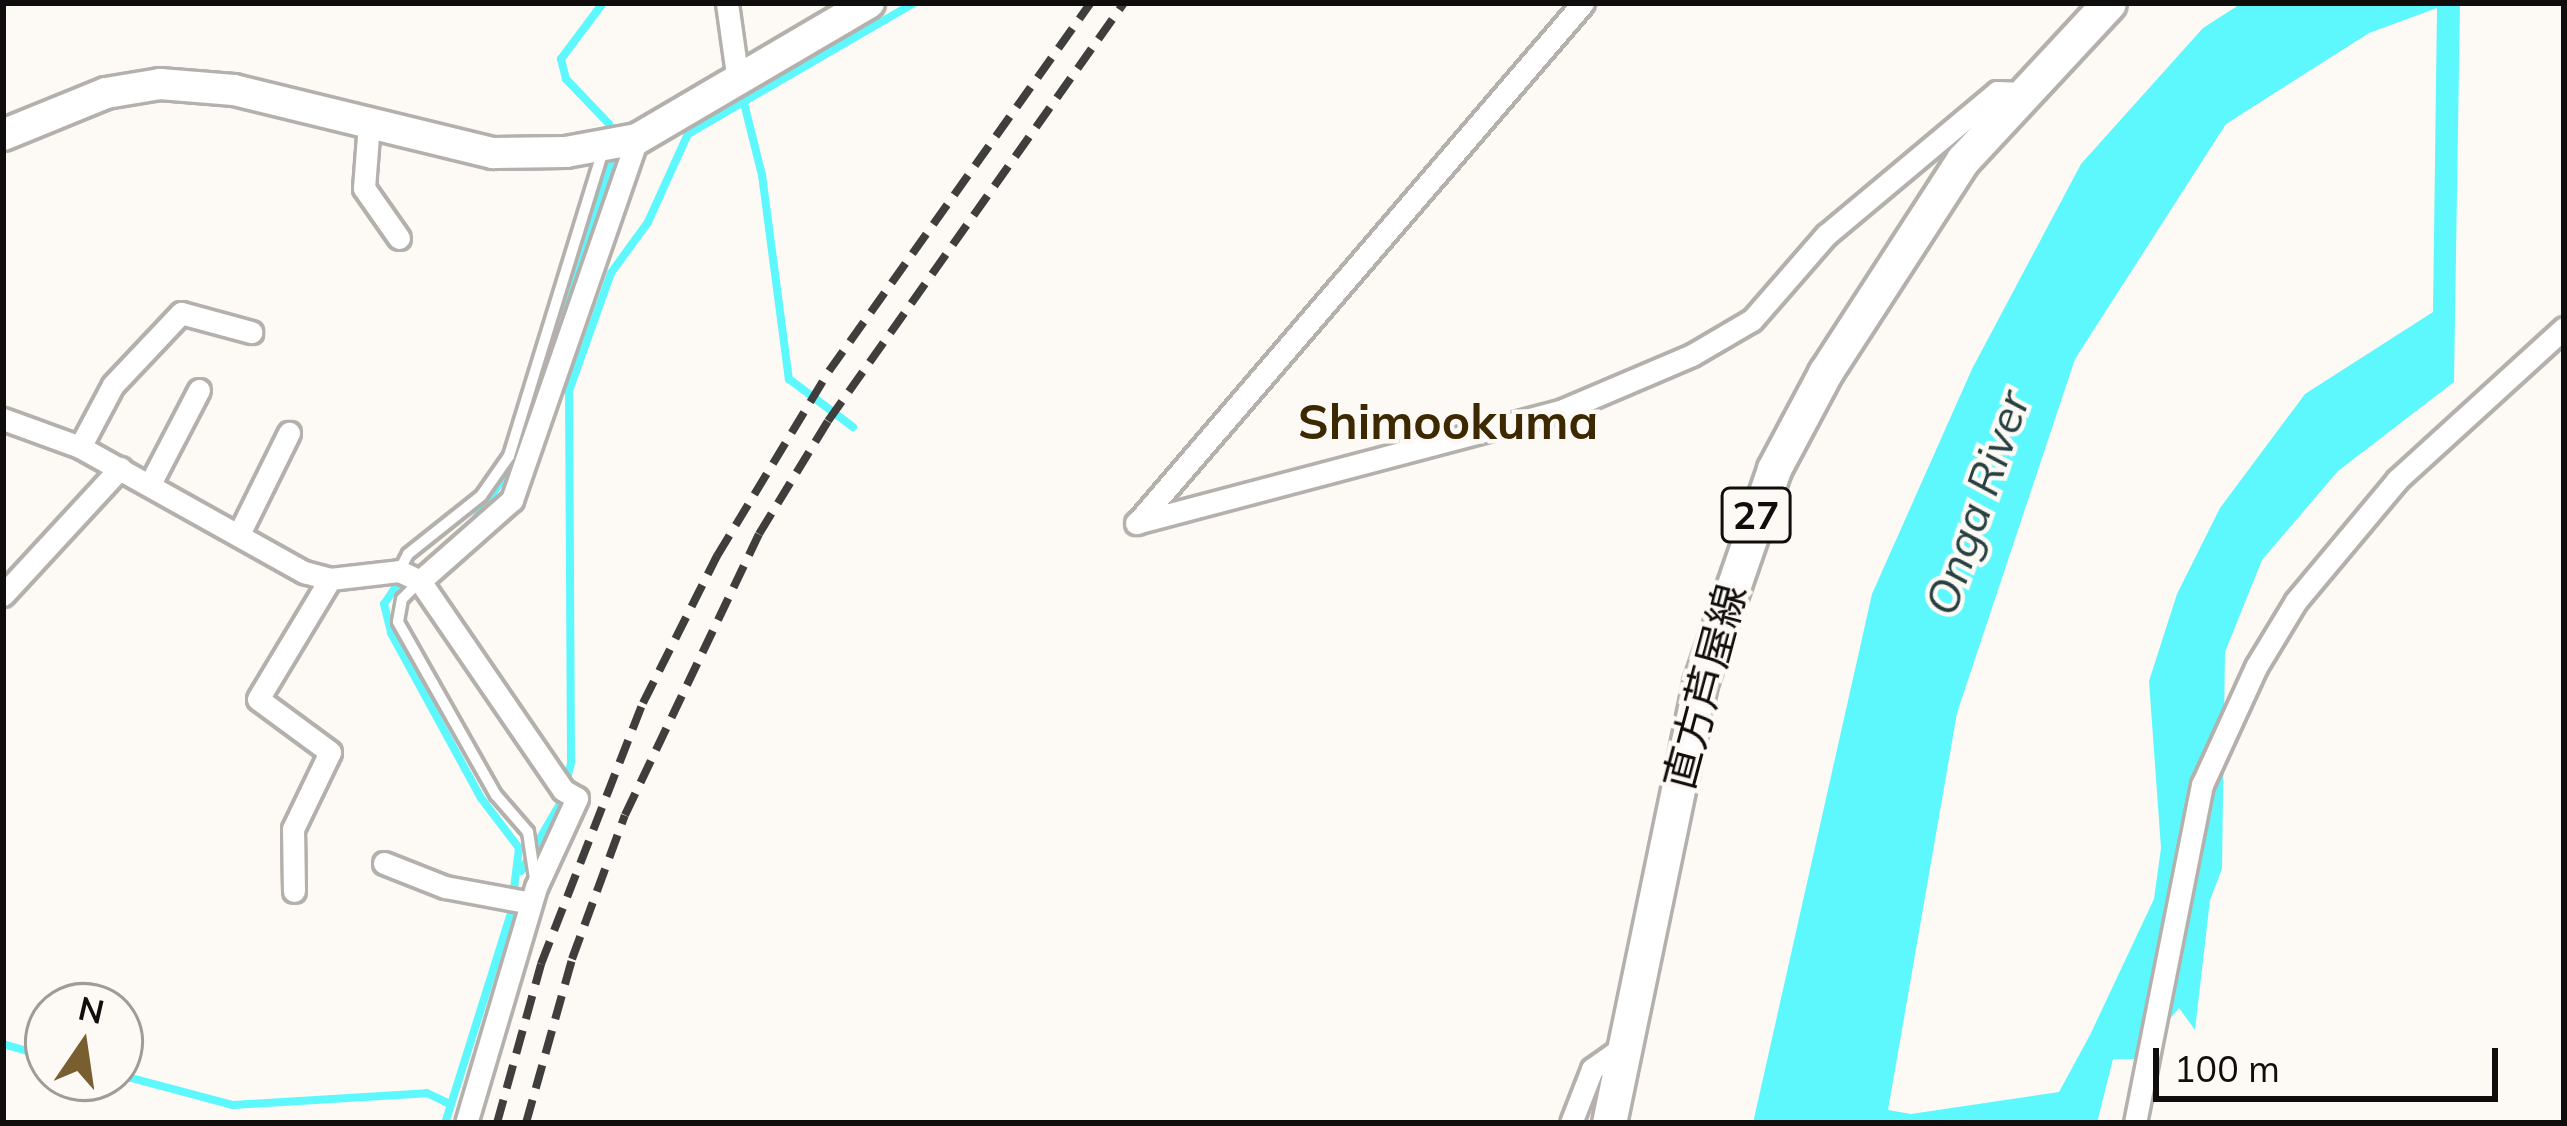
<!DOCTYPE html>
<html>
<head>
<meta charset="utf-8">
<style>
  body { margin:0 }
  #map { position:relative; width:2567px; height:1126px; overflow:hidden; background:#fdf9f4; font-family:Mulish,"Noto Sans JP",sans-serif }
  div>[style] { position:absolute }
  .water>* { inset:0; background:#5cf8fe }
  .stream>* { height:8px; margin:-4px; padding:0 4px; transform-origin:4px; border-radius:4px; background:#5cf8fe }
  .roads { filter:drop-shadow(3px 0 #b4b0ac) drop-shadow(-3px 0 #b4b0ac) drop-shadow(0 3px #b4b0ac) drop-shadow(0 -3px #b4b0ac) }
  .lane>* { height:10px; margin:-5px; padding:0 5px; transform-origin:5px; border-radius:5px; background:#fff }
  .street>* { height:21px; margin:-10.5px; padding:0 10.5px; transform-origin:10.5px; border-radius:10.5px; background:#fff }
  .secondary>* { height:30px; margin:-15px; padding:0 15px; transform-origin:15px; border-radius:15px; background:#fff }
  .primary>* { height:33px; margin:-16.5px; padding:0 16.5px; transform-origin:16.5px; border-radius:16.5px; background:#fff }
  .rail>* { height:8px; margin-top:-4px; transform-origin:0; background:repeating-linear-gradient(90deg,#3f3e3c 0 24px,transparent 0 36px) }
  span { translate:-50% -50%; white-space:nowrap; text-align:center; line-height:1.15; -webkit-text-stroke:9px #fdf9f4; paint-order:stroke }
  .shield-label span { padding:3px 9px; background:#fdf9f4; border:3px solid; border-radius:9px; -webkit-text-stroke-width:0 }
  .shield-label { font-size:39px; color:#0f0e0d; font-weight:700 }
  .street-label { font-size:42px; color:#0f0e0d }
  .water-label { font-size:45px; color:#274142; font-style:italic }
  .quarter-label { font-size:48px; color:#3c2801; font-weight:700 }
  .frame { position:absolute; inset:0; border:6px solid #0f0e0d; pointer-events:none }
  .north { position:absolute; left:24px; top:982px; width:120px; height:120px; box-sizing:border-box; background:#fdf9f4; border:3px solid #9e9b98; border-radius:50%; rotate:13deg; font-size:33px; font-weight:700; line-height:48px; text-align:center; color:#0f0e0d }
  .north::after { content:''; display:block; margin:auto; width:42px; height:54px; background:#795e30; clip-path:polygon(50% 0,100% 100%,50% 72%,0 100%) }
  .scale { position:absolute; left:2153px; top:1048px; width:345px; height:54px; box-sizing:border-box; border:6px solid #0f0e0d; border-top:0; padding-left:15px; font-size:36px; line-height:42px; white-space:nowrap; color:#0f0e0d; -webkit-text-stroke:9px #fdf9f4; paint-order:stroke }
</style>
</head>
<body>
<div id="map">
  <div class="water">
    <div style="clip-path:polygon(evenodd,2242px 3px,2460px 3px,2454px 382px,2338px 471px,2262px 560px,2225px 652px,2222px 869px,2210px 900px,2195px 1030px,2179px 1008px,2136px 1059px,2113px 1059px,2097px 1123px,1753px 1123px,1872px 594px,1972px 369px,2081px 164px,2203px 28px,2242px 3px,2437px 8px,2433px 312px,2305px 394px,2220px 508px,2177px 594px,2149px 681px,2161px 848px,2154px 899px,2090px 1035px,2059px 1092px,1911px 1114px,1888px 1110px,1957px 713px,2075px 359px,2226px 124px,2369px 33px,2437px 8px)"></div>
  </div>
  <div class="stream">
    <div style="left:603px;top:3px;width:70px;rotate:126.9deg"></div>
    <div style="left:561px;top:59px;width:21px;rotate:76deg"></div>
    <div style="left:566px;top:79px;width:62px;rotate:46.3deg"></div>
    <div style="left:609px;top:124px;width:14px;rotate:82deg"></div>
    <div style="left:744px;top:103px;width:74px;rotate:76deg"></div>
    <div style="left:762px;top:175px;width:206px;rotate:82.5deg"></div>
    <div style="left:789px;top:379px;width:80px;rotate:36.9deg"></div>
    <div style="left:565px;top:316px;width:170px;rotate:-73.6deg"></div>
    <div style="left:473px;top:522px;width:75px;rotate:-55.3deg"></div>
    <div style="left:401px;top:579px;width:30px;rotate:124deg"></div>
    <div style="left:384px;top:604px;width:30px;rotate:76deg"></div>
    <div style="left:391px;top:633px;width:188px;rotate:61.4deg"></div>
    <div style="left:481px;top:798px;width:63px;rotate:52.8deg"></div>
    <div style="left:519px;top:848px;width:65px;rotate:97deg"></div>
    <div style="left:511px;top:913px;width:220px;rotate:107.4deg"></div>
    <div style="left:521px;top:871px;width:80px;rotate:-59.9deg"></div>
    <div style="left:561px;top:802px;width:40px;rotate:-75.6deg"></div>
    <div style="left:571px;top:763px;width:372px;rotate:-90.3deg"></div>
    <div style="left:569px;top:391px;width:125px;rotate:-70.4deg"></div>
    <div style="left:611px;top:273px;width:63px;rotate:-54deg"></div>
    <div style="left:648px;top:222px;width:97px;rotate:-65.6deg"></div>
    <div style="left:688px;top:134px;width:261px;rotate:-30.1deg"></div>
    <div style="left:3px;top:1044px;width:47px;rotate:16.1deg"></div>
    <div style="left:120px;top:1075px;width:117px;rotate:14.9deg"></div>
    <div style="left:233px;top:1105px;width:194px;rotate:-3.5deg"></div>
    <div style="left:427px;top:1093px;width:25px;rotate:26deg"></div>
  </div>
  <div class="roads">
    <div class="lane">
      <div style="left:399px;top:571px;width:19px;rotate:-62deg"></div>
      <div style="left:408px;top:554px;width:93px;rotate:-38.5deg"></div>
      <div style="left:481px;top:496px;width:49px;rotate:-55deg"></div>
      <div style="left:509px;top:456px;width:322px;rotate:-72.9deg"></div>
      <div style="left:420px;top:581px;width:25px;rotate:135deg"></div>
      <div style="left:402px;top:599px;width:23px;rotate:100deg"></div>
      <div style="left:398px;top:622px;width:199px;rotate:60.5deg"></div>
      <div style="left:496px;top:795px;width:49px;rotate:49.1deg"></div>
      <div style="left:528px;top:832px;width:48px;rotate:81.5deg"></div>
    </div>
    <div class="street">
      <div style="left:727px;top:3px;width:79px;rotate:82deg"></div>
      <div style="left:369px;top:123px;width:65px;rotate:94.4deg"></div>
      <div style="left:364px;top:188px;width:61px;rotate:55deg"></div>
      <div style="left:3px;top:419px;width:82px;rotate:20deg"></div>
      <div style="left:80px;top:447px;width:257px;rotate:29.2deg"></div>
      <div style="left:304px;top:572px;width:27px;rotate:15deg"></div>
      <div style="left:330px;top:579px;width:69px;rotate:-6.6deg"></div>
      <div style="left:399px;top:571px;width:23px;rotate:25deg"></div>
      <div style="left:420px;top:581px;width:123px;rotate:-41.4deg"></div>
      <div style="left:512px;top:500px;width:382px;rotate:-70.9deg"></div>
      <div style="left:80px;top:447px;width:70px;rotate:-62deg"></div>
      <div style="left:113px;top:385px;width:99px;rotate:-46.6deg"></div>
      <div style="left:181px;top:313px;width:73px;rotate:15.2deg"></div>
      <div style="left:150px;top:484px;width:106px;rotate:-62.5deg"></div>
      <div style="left:1136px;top:523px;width:442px;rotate:-14.8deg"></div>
      <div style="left:1563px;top:410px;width:140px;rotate:-23.1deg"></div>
      <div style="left:1692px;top:355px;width:69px;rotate:-30.3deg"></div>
      <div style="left:1752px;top:320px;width:113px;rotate:-49deg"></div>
      <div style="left:1826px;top:235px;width:223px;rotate:-39.9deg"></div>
      <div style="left:1997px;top:92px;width:25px;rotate:2deg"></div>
      <div style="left:1137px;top:523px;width:685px;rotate:-49.38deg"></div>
      <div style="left:239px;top:534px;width:113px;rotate:-63.7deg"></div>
      <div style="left:420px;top:581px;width:253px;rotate:55.6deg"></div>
      <div style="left:563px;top:790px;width:16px;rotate:30deg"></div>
      <div style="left:577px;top:798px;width:98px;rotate:114.7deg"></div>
      <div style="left:536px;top:887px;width:246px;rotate:106.5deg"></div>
      <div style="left:3px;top:595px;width:173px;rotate:-47.3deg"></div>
      <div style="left:384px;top:863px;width:66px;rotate:21.5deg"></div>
      <div style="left:445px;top:887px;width:87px;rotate:10.5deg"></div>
      <div style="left:294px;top:891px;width:62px;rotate:-90.9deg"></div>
      <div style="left:293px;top:829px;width:85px;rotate:-64.3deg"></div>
      <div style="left:330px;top:752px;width:89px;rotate:-143.6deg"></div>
      <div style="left:258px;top:699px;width:140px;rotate:-59deg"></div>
      <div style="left:1571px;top:1123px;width:58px;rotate:-68.7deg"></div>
      <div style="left:1592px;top:1069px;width:38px;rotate:-35deg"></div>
      <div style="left:2135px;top:1123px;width:345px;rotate:-78.8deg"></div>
      <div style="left:2202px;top:785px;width:130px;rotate:-65.4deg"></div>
      <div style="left:2256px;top:667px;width:77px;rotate:-58.8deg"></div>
      <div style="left:2296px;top:601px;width:158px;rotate:-50.1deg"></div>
      <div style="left:2397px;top:480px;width:226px;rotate:-42.3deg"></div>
    </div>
    <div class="secondary">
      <div style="left:3px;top:135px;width:111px;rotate:-22.2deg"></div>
      <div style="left:106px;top:93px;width:55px;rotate:-9.5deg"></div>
      <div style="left:160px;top:84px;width:74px;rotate:4.6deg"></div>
      <div style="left:234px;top:90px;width:267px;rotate:13.7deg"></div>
      <div style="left:493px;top:153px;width:73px;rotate:-0.8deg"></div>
      <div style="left:566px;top:152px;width:72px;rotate:-10.4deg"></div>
      <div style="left:637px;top:139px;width:269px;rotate:-30.4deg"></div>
    </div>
    <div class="primary">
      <div style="left:1609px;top:1123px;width:449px;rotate:-78.3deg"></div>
      <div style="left:1700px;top:683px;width:226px;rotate:-70.9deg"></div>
      <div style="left:1774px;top:469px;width:109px;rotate:-62deg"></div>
      <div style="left:1825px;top:373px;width:254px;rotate:-57.1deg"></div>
      <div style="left:1963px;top:160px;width:214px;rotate:-47.1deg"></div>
    </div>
  </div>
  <div class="rail">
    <div style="left:497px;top:1123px;width:165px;rotate:-74.5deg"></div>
    <div style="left:541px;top:964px;width:280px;rotate:-68.7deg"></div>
    <div style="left:643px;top:703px;width:165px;rotate:-63.3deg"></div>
    <div style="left:717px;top:556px;width:216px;rotate:-58.8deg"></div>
    <div style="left:829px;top:371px;width:452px;rotate:-54.6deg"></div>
    <div style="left:526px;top:1123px;width:170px;rotate:-74.3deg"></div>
    <div style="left:572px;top:959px;width:153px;rotate:-69.8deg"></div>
    <div style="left:625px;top:815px;width:311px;rotate:-64.5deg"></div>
    <div style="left:759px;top:534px;width:132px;rotate:-58.6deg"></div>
    <div style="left:828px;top:421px;width:512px;rotate:-54.7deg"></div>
  </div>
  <div class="shield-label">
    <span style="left:1756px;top:515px">27</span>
  </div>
  <div class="street-label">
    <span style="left:1705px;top:687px;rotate:-75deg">直方芦屋線</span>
  </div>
  <div class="water-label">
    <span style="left:1977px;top:503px;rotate:-71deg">Onga River</span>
  </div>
  <div class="quarter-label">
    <span style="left:1448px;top:422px">Shimookuma</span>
  </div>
  <div class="frame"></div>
  <div class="north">N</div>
  <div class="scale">100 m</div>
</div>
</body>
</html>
